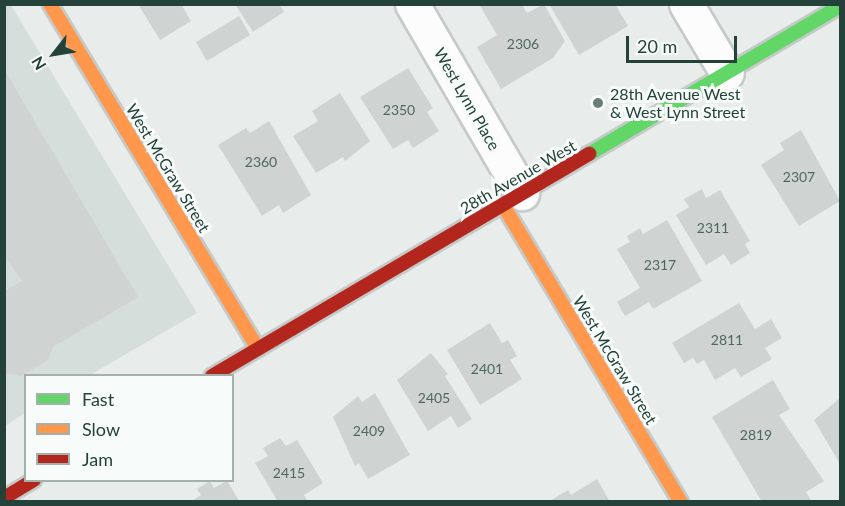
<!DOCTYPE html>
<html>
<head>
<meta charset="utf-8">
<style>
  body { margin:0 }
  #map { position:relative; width:845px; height:506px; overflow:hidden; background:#e8edeb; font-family:Lato,sans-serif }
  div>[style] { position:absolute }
  .built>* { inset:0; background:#d6dedb }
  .building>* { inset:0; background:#cfd4d2 }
  .roads { filter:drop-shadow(2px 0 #c5cac8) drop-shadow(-2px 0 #c5cac8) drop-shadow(0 2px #c5cac8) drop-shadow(0 -2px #c5cac8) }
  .street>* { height:33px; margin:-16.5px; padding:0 16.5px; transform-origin:16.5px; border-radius:16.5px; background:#fcfcfc }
  .fast>* { height:14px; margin:-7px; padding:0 7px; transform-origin:7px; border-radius:7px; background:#63d668 }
  .slow>* { height:14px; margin:-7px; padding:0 7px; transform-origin:7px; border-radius:7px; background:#ff974d }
  .jam>* { height:14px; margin:-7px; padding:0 7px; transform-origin:7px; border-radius:7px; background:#b3261e }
  .dots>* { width:16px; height:16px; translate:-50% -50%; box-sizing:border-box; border:3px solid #f7fbf9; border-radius:50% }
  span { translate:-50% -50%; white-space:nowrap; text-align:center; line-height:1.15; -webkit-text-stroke:6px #f7fbf9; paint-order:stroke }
  .number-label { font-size:14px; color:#506761 }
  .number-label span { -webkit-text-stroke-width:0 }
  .poi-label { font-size:16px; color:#24423a }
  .left { translate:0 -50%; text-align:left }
  .street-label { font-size:16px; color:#24423a }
  .frame { position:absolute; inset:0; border:6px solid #24423a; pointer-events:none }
  .legend { position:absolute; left:24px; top:374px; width:210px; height:108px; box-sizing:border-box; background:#f7fbf9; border:2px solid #a3b1ad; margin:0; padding:8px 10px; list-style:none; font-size:18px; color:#24423a }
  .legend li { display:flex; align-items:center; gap:12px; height:30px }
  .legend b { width:30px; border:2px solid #a3b1ad }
  .north { position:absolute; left:24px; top:24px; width:60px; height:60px; -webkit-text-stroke:4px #f7fbf9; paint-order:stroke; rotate:239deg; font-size:16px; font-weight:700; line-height:24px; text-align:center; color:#24423a }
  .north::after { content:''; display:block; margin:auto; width:21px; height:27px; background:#24423a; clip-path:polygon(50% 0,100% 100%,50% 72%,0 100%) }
  .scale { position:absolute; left:626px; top:36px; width:111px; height:27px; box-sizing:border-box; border:3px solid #24423a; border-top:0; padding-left:8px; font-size:18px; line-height:21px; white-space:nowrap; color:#24423a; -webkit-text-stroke:4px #f7fbf9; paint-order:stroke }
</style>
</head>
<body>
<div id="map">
  <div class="built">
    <div style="clip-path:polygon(4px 5px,11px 5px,197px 313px,90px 375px,26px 376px,25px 413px,5px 426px)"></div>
  </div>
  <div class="building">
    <div style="clip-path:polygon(138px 4px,181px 4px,191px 21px,160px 40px)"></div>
    <div style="clip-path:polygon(235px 4px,279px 4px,284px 12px,253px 32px)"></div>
    <div style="clip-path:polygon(479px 4px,522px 4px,527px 13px,544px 4px,565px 41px,553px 58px,501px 89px,477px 47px,497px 35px)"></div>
    <div style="clip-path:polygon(549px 4px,615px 4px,628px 26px,579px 55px)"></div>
    <div style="clip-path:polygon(239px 16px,250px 35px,207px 61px,196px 42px)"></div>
    <div style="clip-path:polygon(408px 68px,433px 108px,427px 112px,439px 131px,413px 148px,408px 140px,393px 149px,360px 97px)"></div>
    <div style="clip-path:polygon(4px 69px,138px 297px,53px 347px,48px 360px,21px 376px,4px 373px,4px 291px,22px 281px,4px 256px)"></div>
    <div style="clip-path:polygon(340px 93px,370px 141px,345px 161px,343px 157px,316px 173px,293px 136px,318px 121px,312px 111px)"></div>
    <div style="clip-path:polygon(269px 121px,311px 195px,283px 213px,279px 205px,262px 216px,218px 145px,246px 128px,250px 133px)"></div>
    <div style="clip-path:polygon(801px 130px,840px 201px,799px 226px,761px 165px,784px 150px,780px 143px)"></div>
    <div style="clip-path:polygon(702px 189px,706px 198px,720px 190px,750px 241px,745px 244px,750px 253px,731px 265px,724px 254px,706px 265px,676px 215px,689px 207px,684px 199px)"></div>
    <div style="clip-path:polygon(667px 220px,702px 281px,653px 309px,649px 302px,625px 316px,617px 302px,640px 288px,617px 249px,630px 242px,627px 236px,640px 228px,643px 234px)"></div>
    <div style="clip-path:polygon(739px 303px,755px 329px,771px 319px,782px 338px,765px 348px,772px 359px,741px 377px,735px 368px,715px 380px,704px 360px,697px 364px,693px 358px,684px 363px,672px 343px)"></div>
    <div style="clip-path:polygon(490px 323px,502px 343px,508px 340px,517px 356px,510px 360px,522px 379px,480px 405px,447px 350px)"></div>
    <div style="clip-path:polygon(431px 353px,448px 374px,445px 376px,472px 419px,458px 428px,451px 416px,428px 431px,397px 380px)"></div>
    <div style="clip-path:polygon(773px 380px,790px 409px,779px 415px,824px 481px,806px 492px,812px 502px,762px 502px,712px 417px)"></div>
    <div style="clip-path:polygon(375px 393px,410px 455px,368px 479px,359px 463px,355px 466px,333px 417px,358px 396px,362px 402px)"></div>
    <div style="clip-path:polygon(840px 398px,840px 464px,814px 420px)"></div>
    <div style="clip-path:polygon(280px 438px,286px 446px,297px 440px,323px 483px,304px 495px,308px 502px,278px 502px,255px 463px,268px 456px,263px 448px)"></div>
    <div style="clip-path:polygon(597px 479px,610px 502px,548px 502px,568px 490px,571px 495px)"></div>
    <div style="clip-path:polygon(210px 481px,214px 488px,227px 481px,240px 502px,190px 502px,201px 495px,197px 489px)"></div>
  </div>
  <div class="roads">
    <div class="street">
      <div style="left:412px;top:4px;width:219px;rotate:59.8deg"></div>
      <div style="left:686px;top:4px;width:80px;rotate:59.3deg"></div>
    </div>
    <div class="fast">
      <div style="left:589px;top:154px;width:291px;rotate:-30.5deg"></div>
    </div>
    <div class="slow">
      <div style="left:50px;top:4px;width:403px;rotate:58.9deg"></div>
      <div style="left:503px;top:205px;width:346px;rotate:59.1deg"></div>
    </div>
    <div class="jam">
      <div style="left:212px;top:376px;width:438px;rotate:-30.5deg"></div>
      <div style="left:4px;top:498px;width:35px;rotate:-31deg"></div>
    </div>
  </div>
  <div class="dots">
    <div style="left:598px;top:103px;background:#697e78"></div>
  </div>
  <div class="number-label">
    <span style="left:523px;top:44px">2306</span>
    <span style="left:399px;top:110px">2350</span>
    <span style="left:261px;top:162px">2360</span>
    <span style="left:799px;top:177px">2307</span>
    <span style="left:713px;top:228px">2311</span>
    <span style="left:660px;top:265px">2317</span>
    <span style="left:727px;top:340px">2811</span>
    <span style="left:487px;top:369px">2401</span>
    <span style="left:434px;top:398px">2405</span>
    <span style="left:369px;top:431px">2409</span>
    <span style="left:756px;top:435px">2819</span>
    <span style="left:289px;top:473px">2415</span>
  </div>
  <div class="poi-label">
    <span class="left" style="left:610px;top:103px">28th Avenue West<br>&amp; West Lynn Street</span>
  </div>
  <div class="street-label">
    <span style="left:467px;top:99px;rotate:60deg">West Lynn Place</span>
    <span style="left:168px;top:168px;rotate:59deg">West McGraw Street</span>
    <span style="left:518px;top:177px;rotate:-30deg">28th Avenue West</span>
    <span style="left:615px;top:360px;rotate:59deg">West McGraw Street</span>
  </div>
  <div class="frame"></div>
  <ul class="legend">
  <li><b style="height:8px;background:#63d668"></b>Fast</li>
  <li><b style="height:8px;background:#ff974d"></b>Slow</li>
  <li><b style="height:8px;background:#b3261e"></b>Jam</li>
  </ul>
  <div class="north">N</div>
  <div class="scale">20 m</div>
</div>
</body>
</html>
